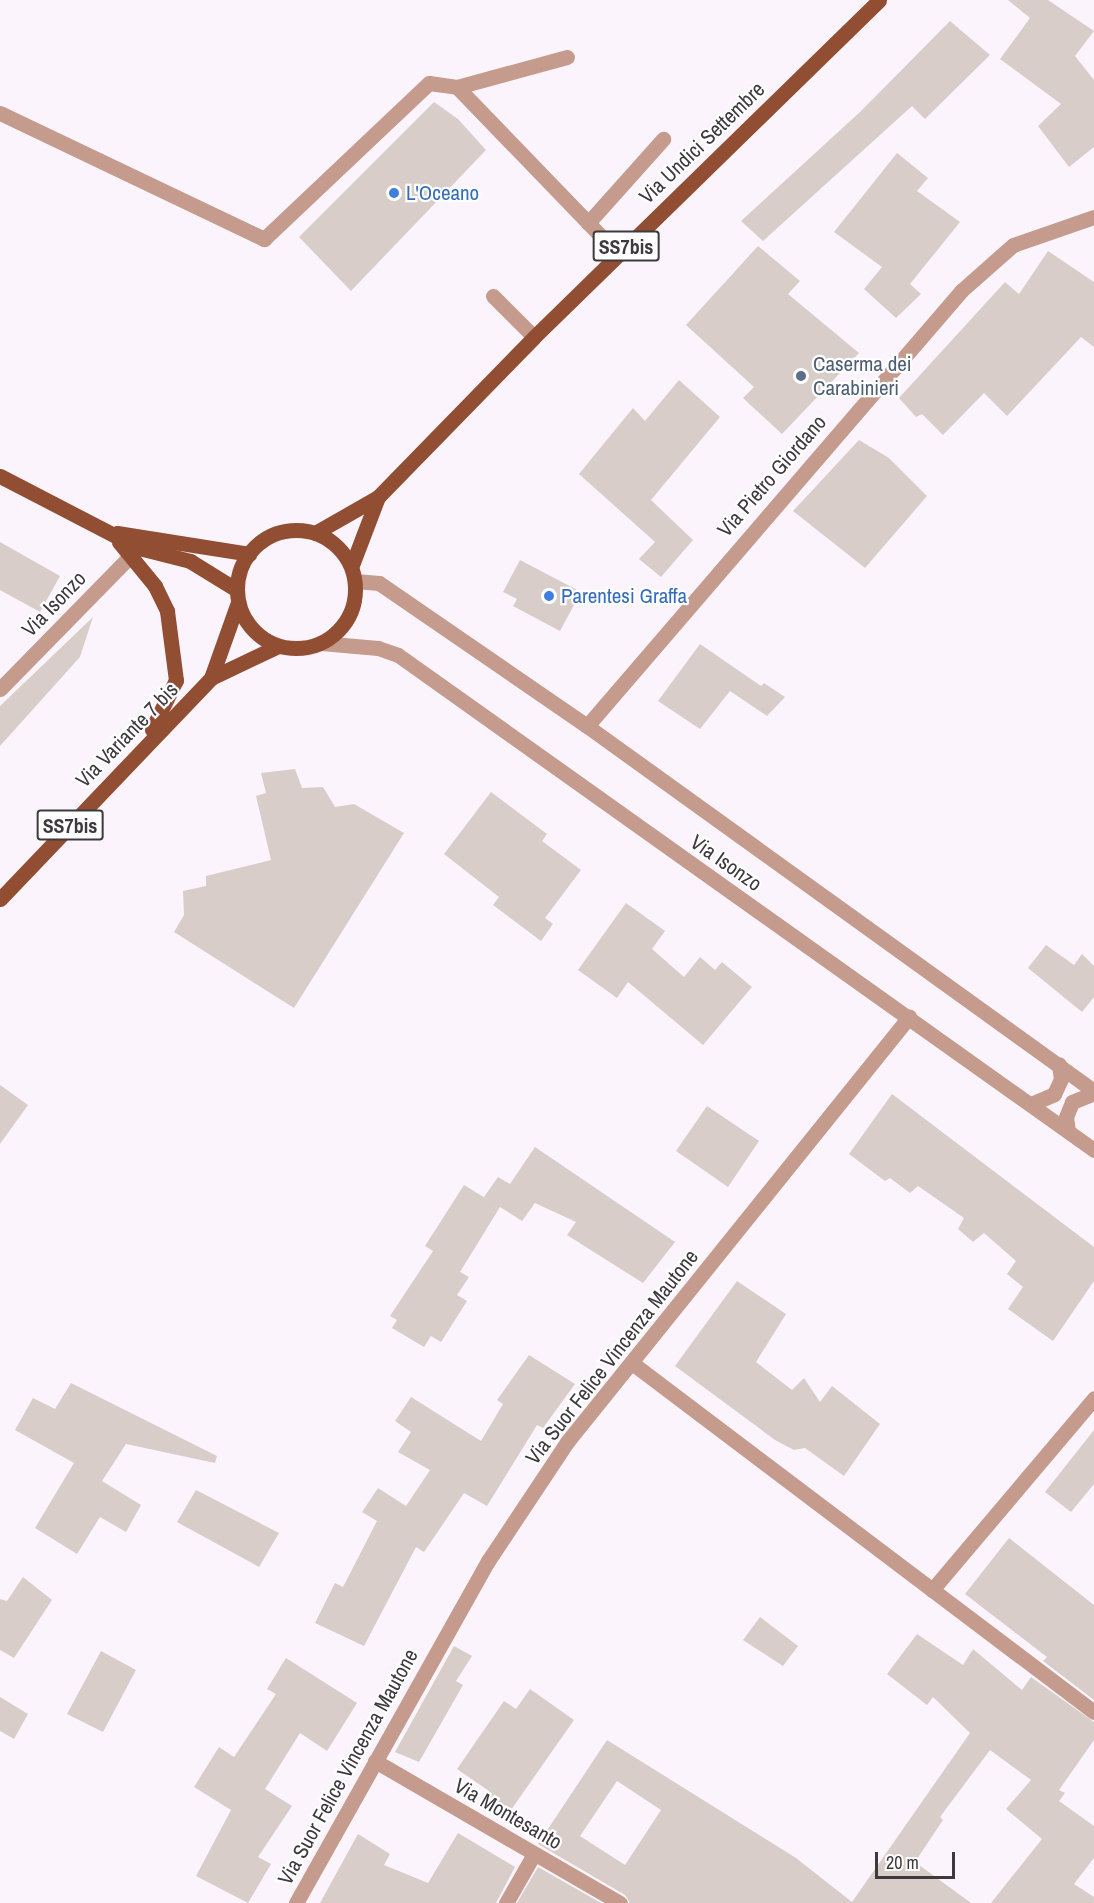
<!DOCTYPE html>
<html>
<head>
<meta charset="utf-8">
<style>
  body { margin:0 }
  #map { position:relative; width:1094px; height:1903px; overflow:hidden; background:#fcf4fd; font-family:"Archivo Narrow",sans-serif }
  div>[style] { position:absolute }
  .building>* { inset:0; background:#d8cdc9 }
  .minor>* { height:15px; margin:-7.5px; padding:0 7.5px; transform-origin:7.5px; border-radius:7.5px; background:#c49b8c }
  .major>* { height:15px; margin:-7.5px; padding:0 7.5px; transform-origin:7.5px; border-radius:7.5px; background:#924e33 }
  .major>.ring { margin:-7.5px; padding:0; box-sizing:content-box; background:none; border:15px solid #924e33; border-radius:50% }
  .dots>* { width:16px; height:16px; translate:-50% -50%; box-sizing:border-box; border:3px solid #fff; border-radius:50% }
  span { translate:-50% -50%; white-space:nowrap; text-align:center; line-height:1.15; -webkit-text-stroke:4.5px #fff; paint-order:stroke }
  .shield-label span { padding:2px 4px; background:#fff; border:2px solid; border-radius:4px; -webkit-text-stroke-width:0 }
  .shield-label { font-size:20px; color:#3d3a3d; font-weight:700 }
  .street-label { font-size:21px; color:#3d3a3d }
  .shop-label { font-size:21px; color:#366cbe }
  .left { translate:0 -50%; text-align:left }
  .service-label { font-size:21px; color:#4e5e75 }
  .scale { position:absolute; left:875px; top:1852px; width:80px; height:27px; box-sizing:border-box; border:3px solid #3d3a3d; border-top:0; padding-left:8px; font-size:18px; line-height:21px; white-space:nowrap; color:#3d3a3d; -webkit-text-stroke:4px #fff; paint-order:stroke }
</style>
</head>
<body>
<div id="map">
  <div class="building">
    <div style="clip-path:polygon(1008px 0,1048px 0,1094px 31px,1075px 56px,1094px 80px,1094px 147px,1069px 167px,1038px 126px,1061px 104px,1000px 59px,1030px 18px)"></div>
    <div style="clip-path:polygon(950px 21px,990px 55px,925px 119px,912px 106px,763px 241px,741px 221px,860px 112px)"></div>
    <div style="clip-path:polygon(434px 102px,458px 119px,486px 150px,351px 291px,299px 237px)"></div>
    <div style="clip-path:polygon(897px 153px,928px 178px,917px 191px,960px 222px,910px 284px,921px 294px,896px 318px,864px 289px,882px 267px,834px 232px)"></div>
    <div style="clip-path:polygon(758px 246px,800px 281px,788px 294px,859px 353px,782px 434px,743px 398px,754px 387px,686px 325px)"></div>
    <div style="clip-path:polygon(1048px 251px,1094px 282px,1094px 347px,1081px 337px,1007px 416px,984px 393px,943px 435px,922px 414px,916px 417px,899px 398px,1005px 282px,1019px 294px)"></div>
    <div style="clip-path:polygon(679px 380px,720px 417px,651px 500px,693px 540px,661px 577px,639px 559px,655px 542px,579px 474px,633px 408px,645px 421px)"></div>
    <div style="clip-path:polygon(859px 440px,889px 458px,927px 496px,865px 568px,793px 511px)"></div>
    <div style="clip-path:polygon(0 542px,60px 576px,40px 612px,0 590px)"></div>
    <div style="clip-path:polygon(520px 560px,581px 592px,560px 631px,513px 606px,517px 599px,503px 592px)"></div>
    <div style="clip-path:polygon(93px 617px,80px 657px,0 746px,0 706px)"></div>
    <div style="clip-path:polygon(700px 644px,761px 686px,764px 683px,785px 697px,767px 716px,730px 691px,700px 729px,658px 701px)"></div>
    <div style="clip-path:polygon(295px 769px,302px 788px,323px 787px,335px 807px,354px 804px,404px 833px,294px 1008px,174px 932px,184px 915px,183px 891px,206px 886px,206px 876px,271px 860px,256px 796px,266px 793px,261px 773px)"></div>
    <div style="clip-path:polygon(491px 792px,547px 834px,542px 841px,581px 870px,545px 918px,553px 924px,541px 941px,493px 905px,499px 897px,444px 854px)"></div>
    <div style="clip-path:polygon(626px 903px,665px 931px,652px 949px,684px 977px,700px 957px,715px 970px,722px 962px,752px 987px,703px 1045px,628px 982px,617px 998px,578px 970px)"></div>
    <div style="clip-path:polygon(1046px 945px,1074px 965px,1082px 954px,1094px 966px,1094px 997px,1082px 1012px,1028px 968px)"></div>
    <div style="clip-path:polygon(0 1085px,28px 1105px,0 1144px)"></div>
    <div style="clip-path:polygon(892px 1094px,1094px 1247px,1094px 1281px,1053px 1341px,1008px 1309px,1023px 1287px,1007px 1274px,1016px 1261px,984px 1233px,973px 1242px,958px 1229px,964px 1218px,918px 1186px,910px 1193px,890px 1178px,885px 1181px,849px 1154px)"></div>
    <div style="clip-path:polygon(707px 1106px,759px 1141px,728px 1187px,676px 1151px)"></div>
    <div style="clip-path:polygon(535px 1147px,675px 1242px,643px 1283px,567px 1235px,576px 1222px,535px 1203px,522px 1221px,500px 1207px,460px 1272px,469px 1277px,457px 1295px,467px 1301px,441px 1342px,431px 1336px,424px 1347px,392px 1328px,397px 1320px,390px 1316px,433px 1251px,425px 1246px,464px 1185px,495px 1204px,484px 1197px,498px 1177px,510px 1184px)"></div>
    <div style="clip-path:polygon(737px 1281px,786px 1314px,756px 1362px,792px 1390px,804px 1378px,820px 1402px,832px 1386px,880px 1424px,844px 1476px,805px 1448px,794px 1450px,775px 1440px,675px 1366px)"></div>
    <div style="clip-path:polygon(529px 1355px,575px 1384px,543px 1428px,537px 1425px,487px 1506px,464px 1493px,424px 1552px,416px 1547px,364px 1646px,315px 1623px,335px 1583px,343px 1587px,377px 1521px,362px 1512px,378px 1488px,406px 1506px,430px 1470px,398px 1452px,411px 1432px,395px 1421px,411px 1397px,481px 1441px,503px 1404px,497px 1400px)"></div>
    <div style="clip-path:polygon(71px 1383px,217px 1456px,215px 1463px,126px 1444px,102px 1481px,141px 1505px,126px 1532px,100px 1517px,77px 1554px,35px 1528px,74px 1463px,15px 1430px,33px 1398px,55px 1409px)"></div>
    <div style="clip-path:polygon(1094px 1430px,1094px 1484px,1071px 1512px,1045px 1492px)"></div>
    <div style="clip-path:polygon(196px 1490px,279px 1533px,259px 1567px,177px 1522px)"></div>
    <div style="clip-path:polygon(1009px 1538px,1094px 1605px,1094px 1700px,1043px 1661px,1047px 1657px,965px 1594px)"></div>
    <div style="clip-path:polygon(23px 1577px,52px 1600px,14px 1658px,0 1650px,0 1599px,7px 1601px)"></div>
    <div style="clip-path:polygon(760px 1617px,798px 1646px,783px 1666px,743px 1640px)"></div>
    <div style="clip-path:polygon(evenodd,917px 1634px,963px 1665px,973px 1649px,1022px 1690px,1031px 1677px,1094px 1722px,1094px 1740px,1059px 1790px,1065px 1793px,1059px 1801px,1094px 1826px,1094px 1858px,1074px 1884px,1094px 1897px,1094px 1903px,991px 1903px,1042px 1839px,1006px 1809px,1031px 1780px,990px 1750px,940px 1817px,943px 1820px,915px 1862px,971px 1903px,630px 1903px,625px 1895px,538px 1844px,607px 1740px,796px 1858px,852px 1902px,970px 1733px,933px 1697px,927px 1705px,887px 1674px,917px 1634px,617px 1781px,661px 1810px,625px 1865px,580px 1836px,617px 1781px)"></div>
    <div style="clip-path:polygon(454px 1646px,472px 1656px,456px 1681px,463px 1685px,419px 1762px,395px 1752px)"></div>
    <div style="clip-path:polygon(101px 1651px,136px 1670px,103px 1732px,67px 1714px)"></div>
    <div style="clip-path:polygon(286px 1658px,357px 1703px,327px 1751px,300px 1733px,265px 1789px,292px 1806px,258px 1857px,271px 1864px,248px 1903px,196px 1876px,231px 1810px,194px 1787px,219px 1747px,234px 1757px,276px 1694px,267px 1689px)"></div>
    <div style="clip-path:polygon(530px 1689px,574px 1720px,511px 1810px,483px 1800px,489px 1791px,457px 1769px,504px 1701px,516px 1709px)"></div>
    <div style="clip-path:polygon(0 1697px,28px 1714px,14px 1739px,0 1731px)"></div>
    <div style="clip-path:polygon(458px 1833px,515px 1867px,496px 1903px,320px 1903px,358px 1834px,390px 1854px,384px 1865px,428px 1883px)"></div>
    <div style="clip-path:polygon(538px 1867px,601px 1903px,517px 1903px)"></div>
  </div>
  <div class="minor">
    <div style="left:457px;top:87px;width:114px;rotate:-15.3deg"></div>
    <div style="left:0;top:113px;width:293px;rotate:25.5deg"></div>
    <div style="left:264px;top:239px;width:227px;rotate:-43.4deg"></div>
    <div style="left:429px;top:83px;width:28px;rotate:8deg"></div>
    <div style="left:457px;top:87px;width:232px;rotate:46deg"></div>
    <div style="left:588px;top:223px;width:113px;rotate:-48.2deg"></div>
    <div style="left:493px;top:296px;width:58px;rotate:45deg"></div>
    <div style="left:355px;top:581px;width:24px;rotate:5deg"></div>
    <div style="left:379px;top:583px;width:252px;rotate:34.5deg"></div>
    <div style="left:587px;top:726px;width:625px;rotate:35.75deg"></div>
    <div style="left:321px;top:643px;width:57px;rotate:5deg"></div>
    <div style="left:378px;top:648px;width:21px;rotate:19deg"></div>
    <div style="left:398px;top:655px;width:854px;rotate:35.42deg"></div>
    <div style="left:0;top:689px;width:197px;rotate:-45.6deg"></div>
    <div style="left:587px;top:726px;width:574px;rotate:-49.31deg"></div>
    <div style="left:961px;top:291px;width:69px;rotate:-41.5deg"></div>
    <div style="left:1013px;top:245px;width:86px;rotate:-19.1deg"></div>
    <div style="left:1031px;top:1104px;width:25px;rotate:-23deg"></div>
    <div style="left:1054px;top:1094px;width:17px;rotate:-65deg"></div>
    <div style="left:1061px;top:1079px;width:15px;rotate:-98deg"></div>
    <div style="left:1068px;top:1131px;width:14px;rotate:-98deg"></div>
    <div style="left:1066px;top:1117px;width:16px;rotate:-68deg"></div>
    <div style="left:1072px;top:1102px;width:24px;rotate:-22deg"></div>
    <div style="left:632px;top:1363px;width:579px;rotate:37.07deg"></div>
    <div style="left:932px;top:1590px;width:251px;rotate:-49.8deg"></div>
    <div style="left:375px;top:1761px;width:283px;rotate:30.1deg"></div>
    <div style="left:296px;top:1903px;width:392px;rotate:-60.7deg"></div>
    <div style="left:488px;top:1561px;width:143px;rotate:-56.4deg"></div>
    <div style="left:567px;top:1442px;width:546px;rotate:-51.18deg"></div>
    <div style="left:506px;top:1903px;width:56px;rotate:-60.3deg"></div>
  </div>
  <div class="major">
    <div style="left:0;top:476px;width:157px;rotate:27.4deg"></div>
    <div style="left:139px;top:548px;width:53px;rotate:14.3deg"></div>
    <div style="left:190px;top:561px;width:55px;rotate:31.7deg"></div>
    <div class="ring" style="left:237px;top:530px;width:103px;height:103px"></div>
    <div style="left:117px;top:533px;width:134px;rotate:9deg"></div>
    <div style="left:315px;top:533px;width:73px;rotate:-29.7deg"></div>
    <div style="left:378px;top:497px;width:223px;rotate:-45.7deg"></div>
    <div style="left:534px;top:337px;width:482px;rotate:-44.3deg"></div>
    <div style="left:119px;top:542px;width:57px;rotate:50.7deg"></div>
    <div style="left:155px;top:586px;width:28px;rotate:64deg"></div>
    <div style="left:167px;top:611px;width:70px;rotate:82.6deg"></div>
    <div style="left:176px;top:680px;width:55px;rotate:116.1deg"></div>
    <div style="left:352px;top:565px;width:73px;rotate:-69.1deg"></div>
    <div style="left:211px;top:678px;width:81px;rotate:-70.4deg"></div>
    <div style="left:0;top:899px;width:306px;rotate:-46.3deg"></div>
    <div style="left:211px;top:678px;width:74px;rotate:-25.5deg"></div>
  </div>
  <div class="dots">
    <div style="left:394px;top:193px;background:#3f7fe0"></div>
    <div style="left:801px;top:376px;background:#5c6f8a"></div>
    <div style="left:549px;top:596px;background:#3f7fe0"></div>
  </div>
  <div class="shield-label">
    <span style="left:626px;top:246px">SS7bis</span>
    <span style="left:70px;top:825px">SS7bis</span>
  </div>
  <div class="street-label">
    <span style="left:702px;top:143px;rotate:-44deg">Via Undici Settembre</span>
    <span style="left:772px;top:476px;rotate:-49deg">Via Pietro Giordano</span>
    <span style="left:54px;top:604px;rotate:-46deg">Via Isonzo</span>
    <span style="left:127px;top:735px;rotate:-46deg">Via Variante 7 bis</span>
    <span style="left:726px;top:863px;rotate:35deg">Via Isonzo</span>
    <span style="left:612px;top:1357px;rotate:-52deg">Via Suor Felice Vincenza Mautone</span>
    <span style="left:348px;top:1767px;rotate:-61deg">Via Suor Felice Vincenza Mautone</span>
    <span style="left:508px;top:1814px;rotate:30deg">Via Montesanto</span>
  </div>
  <div class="shop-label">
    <span class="left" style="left:406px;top:193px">L'Oceano</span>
    <span class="left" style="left:561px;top:596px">Parentesi Graffa</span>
  </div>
  <div class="service-label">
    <span class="left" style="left:813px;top:376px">Caserma dei<br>Carabinieri</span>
  </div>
  <div class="scale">20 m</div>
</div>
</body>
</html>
